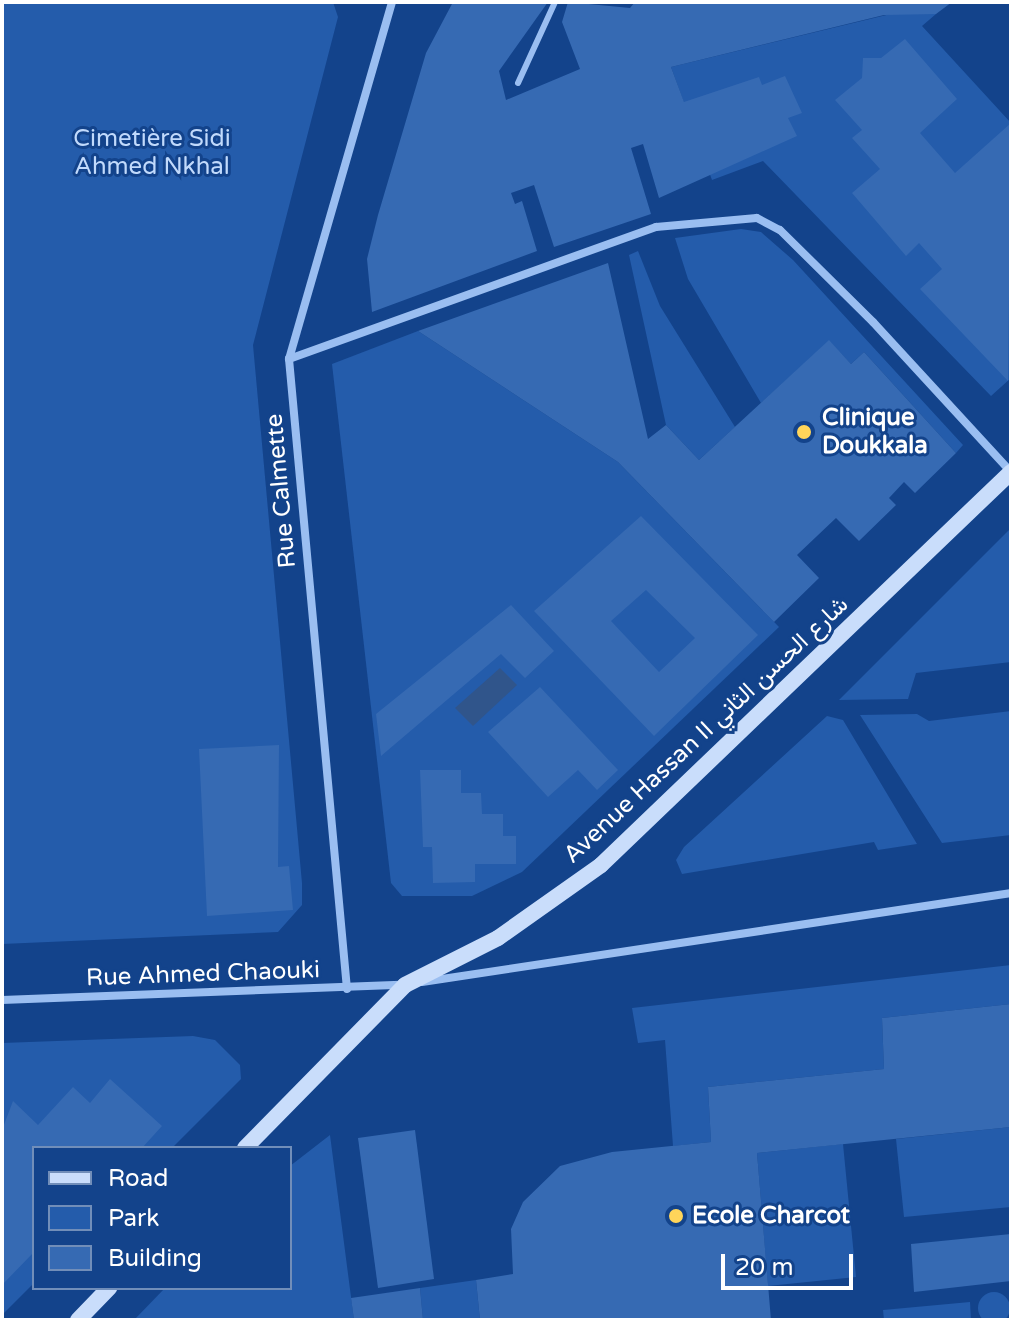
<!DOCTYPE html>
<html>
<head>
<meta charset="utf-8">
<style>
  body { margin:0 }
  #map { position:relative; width:1013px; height:1322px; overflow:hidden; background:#13438b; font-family:"Varela Round",Vazirmatn,sans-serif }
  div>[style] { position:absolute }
  .green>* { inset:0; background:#245cab }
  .round { border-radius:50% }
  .water>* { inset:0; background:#30558b }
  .building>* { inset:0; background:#366ab3 }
  .lane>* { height:6px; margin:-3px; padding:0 3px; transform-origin:3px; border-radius:3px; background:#9abef1 }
  .street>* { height:8px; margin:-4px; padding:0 4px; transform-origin:4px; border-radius:4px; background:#9abef1 }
  .secondary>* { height:16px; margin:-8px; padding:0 8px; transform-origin:8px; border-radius:8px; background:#c9ddfb }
  .dots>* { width:22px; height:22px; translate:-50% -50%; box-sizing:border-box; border:4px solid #13438b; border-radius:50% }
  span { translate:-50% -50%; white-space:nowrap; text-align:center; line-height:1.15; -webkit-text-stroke:6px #13438b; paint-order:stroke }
  .park-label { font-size:24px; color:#c1dafc }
  .poi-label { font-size:24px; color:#fff; font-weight:700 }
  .left { translate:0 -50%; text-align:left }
  .street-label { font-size:24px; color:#fff }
  .frame { position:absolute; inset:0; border:4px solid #fff; pointer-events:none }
  .legend { position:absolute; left:32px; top:1146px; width:260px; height:144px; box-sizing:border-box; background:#13438b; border:2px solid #718eb9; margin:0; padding:10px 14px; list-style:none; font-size:24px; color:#fff }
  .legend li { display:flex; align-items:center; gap:16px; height:40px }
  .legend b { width:40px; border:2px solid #718eb9 }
  .scale { position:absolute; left:721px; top:1254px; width:132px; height:36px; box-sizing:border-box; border:4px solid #fff; border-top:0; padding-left:10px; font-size:24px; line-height:28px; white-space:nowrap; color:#fff; -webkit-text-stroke:6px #13438b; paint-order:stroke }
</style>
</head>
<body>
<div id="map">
  <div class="green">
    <div style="clip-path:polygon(2px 2px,333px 2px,338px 17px,253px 345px,302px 883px,302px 905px,278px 932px,2px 944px)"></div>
    <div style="clip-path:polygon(903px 11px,936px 14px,922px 26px,1011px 123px,1011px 378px,991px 396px,763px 161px,712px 180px,671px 67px)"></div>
    <div style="clip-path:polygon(741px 229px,761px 232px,793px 260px,963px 445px,956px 453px,864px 352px,851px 364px,829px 341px,761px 403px,688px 279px,675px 238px)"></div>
    <div style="clip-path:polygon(638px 251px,660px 306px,735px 427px,699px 460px,666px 425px,629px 255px)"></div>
    <div style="clip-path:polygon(418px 331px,618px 462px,779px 627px,522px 872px,472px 896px,402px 896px,391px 883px,332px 364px)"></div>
    <div style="clip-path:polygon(1011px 528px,1011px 662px,916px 673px,908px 699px,839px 700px)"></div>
    <div style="clip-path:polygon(1011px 711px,1011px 835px,942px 843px,860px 715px,917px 714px,929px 721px)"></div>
    <div style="clip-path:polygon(827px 716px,843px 720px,917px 844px,878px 850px,874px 842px,682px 874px,676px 860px,684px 847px)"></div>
    <div style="clip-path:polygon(1011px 965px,1011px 1004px,882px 1018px,884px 1069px,708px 1087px,711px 1142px,673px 1146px,665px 1040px,638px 1043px,632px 1008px)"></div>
    <div style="clip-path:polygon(193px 1036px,215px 1040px,240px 1065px,241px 1079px,172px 1148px,34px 1148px,34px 1283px,2px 1315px,2px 1043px)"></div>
    <div style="clip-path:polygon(1011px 1127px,1011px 1207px,904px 1217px,896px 1139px)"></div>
    <div style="clip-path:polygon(330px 1135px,354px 1320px,134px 1320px,165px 1288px,290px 1288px,290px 1166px)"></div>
    <div style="clip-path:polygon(843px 1144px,856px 1277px,768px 1286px,757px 1153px)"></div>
    <div style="clip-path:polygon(476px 1280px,480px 1320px,423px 1320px,420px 1288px)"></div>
    <div class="round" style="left:978px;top:1292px;width:32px;height:32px"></div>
    <div style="clip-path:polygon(970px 1302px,971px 1320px,884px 1320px,883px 1310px)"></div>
  </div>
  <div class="water">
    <div style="clip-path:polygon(500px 668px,517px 685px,473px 726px,455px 708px)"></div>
  </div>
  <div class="building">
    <div style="clip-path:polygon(453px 2px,548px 2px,499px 71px,506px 100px,580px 69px,562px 22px,568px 2px,630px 8px,635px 2px,952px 2px,936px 14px,884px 15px,671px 67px,684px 102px,759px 77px,762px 85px,785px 76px,802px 113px,788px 118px,797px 136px,659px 198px,643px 144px,631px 148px,651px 214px,554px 247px,534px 185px,511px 193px,515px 204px,522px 201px,537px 251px,372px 312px,367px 259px,378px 215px,426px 53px)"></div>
    <div style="clip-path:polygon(905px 39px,957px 99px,920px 133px,955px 173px,1011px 123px,1008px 381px,920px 289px,942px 269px,919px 243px,906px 256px,852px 193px,880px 169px,852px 138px,862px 130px,835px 100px,862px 78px,863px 58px,881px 58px)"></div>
    <div style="clip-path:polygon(608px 263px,648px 439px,666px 425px,699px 460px,829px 340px,851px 364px,864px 352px,956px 453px,915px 493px,904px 482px,889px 498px,896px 505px,859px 541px,836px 518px,797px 555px,819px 578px,774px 622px,618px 462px,418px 331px)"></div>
    <div style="clip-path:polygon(evenodd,641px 516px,758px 635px,654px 736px,534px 611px,641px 516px,646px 590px,695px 638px,659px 672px,611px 621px,646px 590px)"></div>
    <div style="clip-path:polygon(511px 605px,554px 651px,525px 678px,501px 654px,381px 756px,376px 714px)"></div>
    <div style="clip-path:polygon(540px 687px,618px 770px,597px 790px,578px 770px,548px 797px,488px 732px)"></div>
    <div style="clip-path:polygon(279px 745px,278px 867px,289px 866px,293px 910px,207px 916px,199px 749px)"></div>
    <div style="clip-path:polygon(420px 770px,461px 770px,461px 793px,481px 793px,482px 814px,503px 814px,503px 836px,516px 836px,516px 864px,475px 864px,475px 882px,433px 883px,432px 847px,423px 847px)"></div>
    <div style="clip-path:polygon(1011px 1004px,1011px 1127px,757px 1153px,771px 1320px,480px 1320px,476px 1280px,513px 1274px,511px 1229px,523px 1202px,560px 1166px,612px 1152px,711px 1142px,708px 1087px,884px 1069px,882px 1018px)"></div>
    <div style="clip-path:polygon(110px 1079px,162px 1126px,142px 1148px,34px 1148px,34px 1252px,2px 1285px,2px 1130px,13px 1101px,38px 1125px,73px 1087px,90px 1103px)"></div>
    <div style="clip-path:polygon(415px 1130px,434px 1279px,378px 1288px,358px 1138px)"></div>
    <div style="clip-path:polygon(1011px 1234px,1011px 1281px,914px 1292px,911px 1244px)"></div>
    <div style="clip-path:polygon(420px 1288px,423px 1320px,354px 1320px,351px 1298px)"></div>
  </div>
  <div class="lane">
    <div style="left:518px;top:83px;width:89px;rotate:-65.4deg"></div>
  </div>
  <div class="street">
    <div style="left:289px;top:359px;width:390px;rotate:-19.8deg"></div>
    <div style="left:656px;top:227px;width:101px;rotate:-5.1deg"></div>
    <div style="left:757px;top:218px;width:26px;rotate:28deg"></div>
    <div style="left:780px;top:230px;width:131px;rotate:44.7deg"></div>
    <div style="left:873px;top:322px;width:204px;rotate:47.4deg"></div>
    <div style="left:422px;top:982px;width:596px;rotate:-8.59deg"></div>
    <div style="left:347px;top:989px;width:633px;rotate:-95.26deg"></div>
    <div style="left:289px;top:359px;width:372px;rotate:-73.9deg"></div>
    <div style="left:2px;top:1000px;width:399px;rotate:-2.2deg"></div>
  </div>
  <div class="secondary">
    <div style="left:245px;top:1148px;width:228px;rotate:-45.5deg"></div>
    <div style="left:405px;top:985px;width:104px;rotate:-26.8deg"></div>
    <div style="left:498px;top:938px;width:126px;rotate:-35.3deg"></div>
    <div style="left:601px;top:865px;width:568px;rotate:-43.79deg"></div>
    <div style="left:78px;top:1320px;width:45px;rotate:-45.9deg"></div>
  </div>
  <div class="dots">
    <div style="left:804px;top:432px;background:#ffd55a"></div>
    <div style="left:676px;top:1216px;background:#ffd55a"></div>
  </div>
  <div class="park-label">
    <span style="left:152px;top:153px">Cimetière Sidi<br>Ahmed Nkhal</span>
  </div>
  <div class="poi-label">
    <span class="left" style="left:822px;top:432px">Clinique<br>Doukkala</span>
    <span class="left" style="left:692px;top:1216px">Ecole Charcot</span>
  </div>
  <div class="street-label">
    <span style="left:281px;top:491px;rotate:-95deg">Rue Calmette</span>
    <span style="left:706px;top:730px;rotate:-43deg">Avenue Hassan II شارع الحسن الثاني</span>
    <span style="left:203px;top:974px;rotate:-2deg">Rue Ahmed Chaouki</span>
  </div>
  <div class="frame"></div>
  <ul class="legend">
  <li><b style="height:10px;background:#c9ddfb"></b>Road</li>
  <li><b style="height:22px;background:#245cab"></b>Park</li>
  <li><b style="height:22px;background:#366ab3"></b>Building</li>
  </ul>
  <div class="scale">20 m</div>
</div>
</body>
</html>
